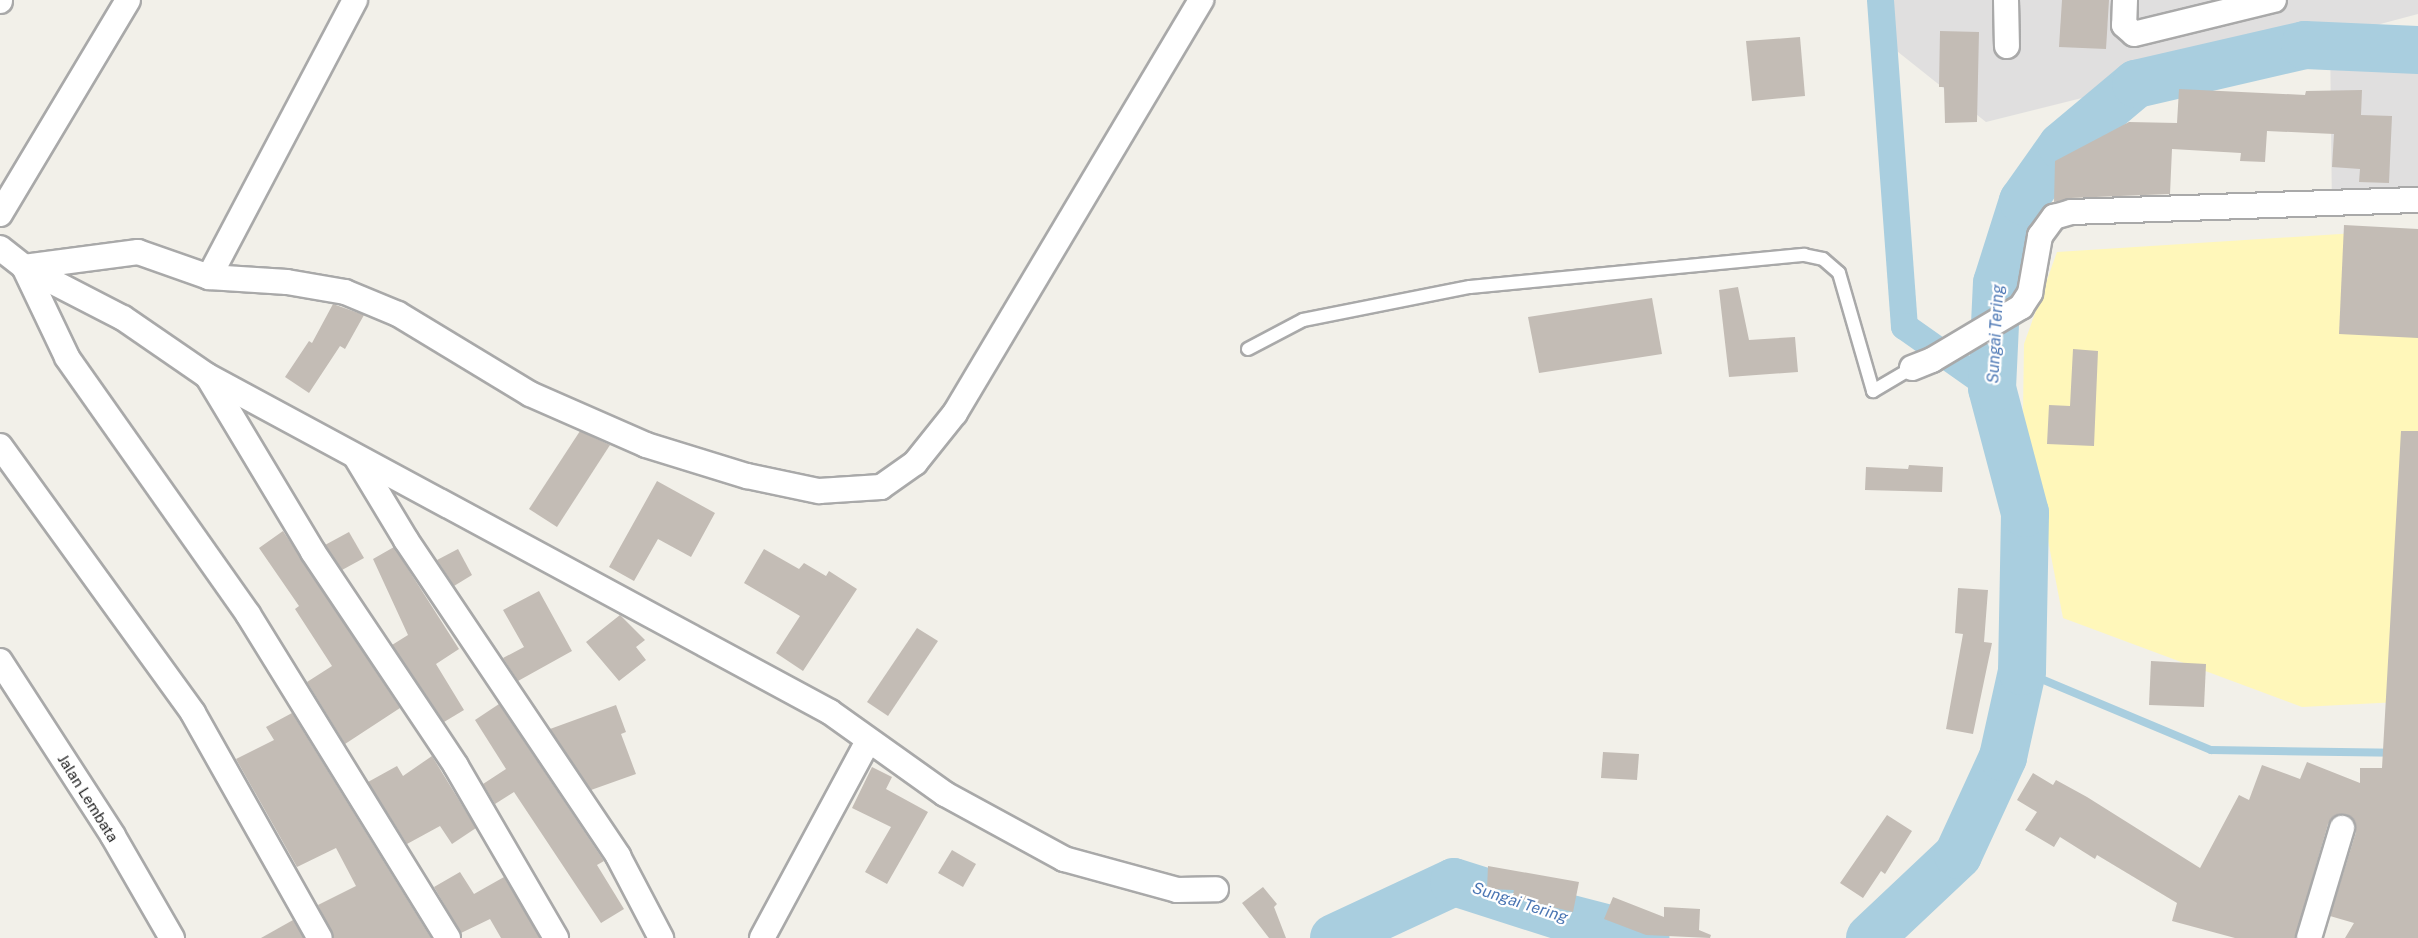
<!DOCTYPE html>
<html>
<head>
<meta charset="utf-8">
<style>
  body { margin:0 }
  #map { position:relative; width:2418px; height:938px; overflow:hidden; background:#f2f0e9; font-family:"Public Sans",sans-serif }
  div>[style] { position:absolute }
  .residential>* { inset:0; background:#e0dfdf }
  .sand>* { inset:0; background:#fff7ba }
  .stream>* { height:8px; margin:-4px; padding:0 4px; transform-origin:4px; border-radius:4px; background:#a9cedf }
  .canal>* { height:27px; margin:-13.5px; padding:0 13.5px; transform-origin:13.5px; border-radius:13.5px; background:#a9cedf }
  .river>* { height:48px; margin:-24px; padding:0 24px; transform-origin:24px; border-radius:24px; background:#a9cedf }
  .building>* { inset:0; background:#c3bcb5 }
  .roads { filter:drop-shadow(2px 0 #a9a9a9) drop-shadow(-2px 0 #a9a9a9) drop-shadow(0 2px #a9a9a9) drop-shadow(0 -2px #a9a9a9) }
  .lane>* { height:12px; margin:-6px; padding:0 6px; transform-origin:6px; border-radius:6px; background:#fff }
  .street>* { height:24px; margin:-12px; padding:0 12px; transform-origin:12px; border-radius:12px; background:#fff }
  span { translate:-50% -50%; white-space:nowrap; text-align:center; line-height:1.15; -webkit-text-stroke:4.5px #fff; paint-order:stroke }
  .street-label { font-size:15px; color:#222 }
  .water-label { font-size:16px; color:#4c77b4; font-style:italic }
</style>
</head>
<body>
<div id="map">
  <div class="residential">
    <div style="clip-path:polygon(1885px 0,2418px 0,2418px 14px,2335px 36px,2418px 32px,2418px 210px,2332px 213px,2330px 36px,1986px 122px,1883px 40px)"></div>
  </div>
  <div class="sand">
    <div style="clip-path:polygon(2418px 229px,2418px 701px,2302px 707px,2063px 618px,2023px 411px,2024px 344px,2057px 252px)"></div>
  </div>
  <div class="stream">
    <div style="left:2022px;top:671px;width:205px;rotate:22.7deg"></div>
    <div style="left:2211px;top:750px;width:183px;rotate:0.9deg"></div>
  </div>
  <div class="canal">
    <div style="left:1880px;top:0;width:327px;rotate:85.8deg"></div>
    <div style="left:1904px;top:326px;width:108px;rotate:35.2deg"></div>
  </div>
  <div class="river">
    <div style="left:1334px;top:938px;width:132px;rotate:-25deg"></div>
    <div style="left:1454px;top:882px;width:119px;rotate:17.7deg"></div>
    <div style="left:1567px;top:918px;width:81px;rotate:14.4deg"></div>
    <div style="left:1870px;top:938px;width:121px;rotate:-43.3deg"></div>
    <div style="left:1958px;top:855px;width:108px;rotate:-65.3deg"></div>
    <div style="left:2003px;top:757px;width:88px;rotate:-77.5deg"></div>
    <div style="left:2022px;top:671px;width:158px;rotate:-88.9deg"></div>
    <div style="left:2025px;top:513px;width:129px;rotate:-104.8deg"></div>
    <div style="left:1992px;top:388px;width:105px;rotate:-87.3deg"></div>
    <div style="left:1997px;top:283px;width:86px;rotate:-72.4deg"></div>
    <div style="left:2023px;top:201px;width:67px;rotate:-54.7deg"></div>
    <div style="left:2062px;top:146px;width:97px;rotate:-40deg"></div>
    <div style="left:2136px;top:84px;width:173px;rotate:-13deg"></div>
    <div style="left:2305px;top:45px;width:113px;rotate:2.5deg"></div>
  </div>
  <div class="building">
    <div style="clip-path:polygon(2062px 0,2109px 0,2106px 49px,2059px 47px)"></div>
    <div style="clip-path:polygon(1940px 31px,1979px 32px,1977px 122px,1945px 123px,1944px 87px,1939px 87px)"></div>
    <div style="clip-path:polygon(1800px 37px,1805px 96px,1752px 101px,1746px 41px)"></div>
    <div style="clip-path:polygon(2179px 89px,2305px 95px,2306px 91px,2362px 90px,2361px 115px,2392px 116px,2389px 183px,2359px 182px,2360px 169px,2332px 167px,2334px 134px,2267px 131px,2265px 162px,2240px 161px,2241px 153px,2172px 149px,2170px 194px,2071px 198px,2054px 202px,2055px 161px,2129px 122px,2177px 123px)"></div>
    <div style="clip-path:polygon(2344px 225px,2418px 229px,2418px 338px,2339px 334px)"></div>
    <div style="clip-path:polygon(1738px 287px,1749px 340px,1795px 337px,1798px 372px,1729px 377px,1719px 290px)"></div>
    <div style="clip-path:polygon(1652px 298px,1662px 354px,1539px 373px,1528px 317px)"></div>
    <div style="clip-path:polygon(333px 304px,364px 315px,345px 349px,340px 346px,309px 393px,285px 377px,309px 341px,312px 343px)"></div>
    <div style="clip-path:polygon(2073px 349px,2098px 351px,2094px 446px,2047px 444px,2049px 405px,2070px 406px)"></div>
    <div style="clip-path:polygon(580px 431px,610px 445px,557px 527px,529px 509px)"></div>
    <div style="clip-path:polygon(2401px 431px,2418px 431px,2418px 938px,2345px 938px,2354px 923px,2330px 916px,2356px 832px,2353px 819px,2346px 814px,2333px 817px,2328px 824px,2295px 938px,2235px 938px,2172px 921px,2177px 903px,2097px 855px,2095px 859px,2060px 837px,2054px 847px,2025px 830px,2037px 812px,2017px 800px,2033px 773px,2053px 785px,2056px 780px,2087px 797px,2200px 868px,2239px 795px,2249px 800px,2262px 765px,2300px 779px,2307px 762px,2360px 783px,2360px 768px,2382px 768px)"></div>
    <div style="clip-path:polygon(1909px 465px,1943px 467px,1942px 492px,1865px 490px,1866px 467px,1908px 469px)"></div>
    <div style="clip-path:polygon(657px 481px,715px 513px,691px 557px,658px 539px,634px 581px,609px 567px)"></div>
    <div style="clip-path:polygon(283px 531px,400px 708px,345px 744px,307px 682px,332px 666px,295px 609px,299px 606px,259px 548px)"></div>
    <div style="clip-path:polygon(349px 532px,364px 558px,342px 570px,325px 545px)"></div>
    <div style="clip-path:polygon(394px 547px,459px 649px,436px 664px,464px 710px,444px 722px,392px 645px,408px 635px,373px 559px)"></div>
    <div style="clip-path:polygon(458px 549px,472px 575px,454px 586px,437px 560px)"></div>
    <div style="clip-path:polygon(764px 549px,799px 569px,804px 563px,826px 576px,829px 571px,857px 589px,803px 671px,776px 653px,800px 616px,744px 583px)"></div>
    <div style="clip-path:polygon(1958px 588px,1988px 590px,1984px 642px,1992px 643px,1973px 734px,1946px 729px,1963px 634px,1955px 633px)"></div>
    <div style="clip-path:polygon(539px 591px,572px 651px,518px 681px,503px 658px,524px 647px,503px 610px)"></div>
    <div style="clip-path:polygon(620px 615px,645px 640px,636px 647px,646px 660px,619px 681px,586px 642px)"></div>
    <div style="clip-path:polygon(917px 628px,938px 641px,888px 716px,867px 702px)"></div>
    <div style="clip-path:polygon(2151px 661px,2206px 664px,2204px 707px,2149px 705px)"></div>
    <div style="clip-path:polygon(499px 704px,604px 861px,597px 865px,624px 909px,601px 923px,514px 792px,495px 804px,483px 784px,506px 769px,475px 720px)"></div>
    <div style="clip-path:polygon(616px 705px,626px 732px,621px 734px,636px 774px,591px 790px,550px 729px)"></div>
    <div style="clip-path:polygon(292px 713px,431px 938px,334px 938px,318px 905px,356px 886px,336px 848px,297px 867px,236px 759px,274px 740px,266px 727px)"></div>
    <div style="clip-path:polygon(1603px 752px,1639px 754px,1637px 780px,1601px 778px)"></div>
    <div style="clip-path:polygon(432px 756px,476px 828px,452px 844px,440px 826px,407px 844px,368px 782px,397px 766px,403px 776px)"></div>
    <div style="clip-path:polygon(872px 767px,892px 777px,886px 789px,928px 812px,887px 884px,865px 872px,891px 827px,852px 808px)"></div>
    <div style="clip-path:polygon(1887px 815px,1912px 831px,1885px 874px,1881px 871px,1863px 898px,1840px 883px)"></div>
    <div style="clip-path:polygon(952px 850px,976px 864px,963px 887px,938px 873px)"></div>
    <div style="clip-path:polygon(1488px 866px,1579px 882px,1573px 912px,1512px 897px,1514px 890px,1487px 889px)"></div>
    <div style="clip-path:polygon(460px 872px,474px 894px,504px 877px,540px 938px,501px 938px,490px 919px,461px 933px,434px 887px)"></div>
    <div style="clip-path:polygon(1263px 887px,1277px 904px,1274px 907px,1286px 938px,1269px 938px,1242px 903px)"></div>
    <div style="clip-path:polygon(1613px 897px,1664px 917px,1664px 907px,1700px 909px,1699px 930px,1711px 935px,1710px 938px,1646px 935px,1604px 919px)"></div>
    <div style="clip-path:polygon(293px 920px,304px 938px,261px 938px)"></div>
  </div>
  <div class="roads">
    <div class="lane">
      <div style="left:1248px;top:349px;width:62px;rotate:-27.8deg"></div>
      <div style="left:1303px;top:320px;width:170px;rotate:-11.2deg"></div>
      <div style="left:1470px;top:287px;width:336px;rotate:-5.5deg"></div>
      <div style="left:1804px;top:255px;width:19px;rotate:12deg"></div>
      <div style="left:1823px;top:259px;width:21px;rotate:41deg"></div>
      <div style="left:1839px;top:273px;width:123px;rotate:73.9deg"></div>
      <div style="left:1873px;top:391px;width:45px;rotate:-30.5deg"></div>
    </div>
    <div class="street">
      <div style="left:2006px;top:0;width:46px;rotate:88.8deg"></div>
      <div style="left:2125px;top:0;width:25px;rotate:92deg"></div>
      <div style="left:2124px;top:25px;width:13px;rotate:42deg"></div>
      <div style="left:2134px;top:34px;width:144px;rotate:-13.7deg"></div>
      <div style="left:0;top:1px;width:1px;rotate:-90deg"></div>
      <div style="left:0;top:214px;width:249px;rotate:-59.1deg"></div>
      <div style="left:0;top:248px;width:31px;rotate:38deg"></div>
      <div style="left:24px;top:267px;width:111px;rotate:27.3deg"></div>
      <div style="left:123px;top:318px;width:101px;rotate:34.5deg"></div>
      <div style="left:206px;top:375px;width:709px;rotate:28.37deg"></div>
      <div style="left:830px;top:712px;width:141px;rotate:35.5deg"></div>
      <div style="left:945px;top:794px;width:136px;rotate:28.6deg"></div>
      <div style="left:1064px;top:859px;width:117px;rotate:15.3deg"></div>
      <div style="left:1177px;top:890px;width:39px;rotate:-1deg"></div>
      <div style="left:209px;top:277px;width:313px;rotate:-62.2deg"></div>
      <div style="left:1912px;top:368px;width:22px;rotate:-22deg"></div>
      <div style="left:1932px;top:360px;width:104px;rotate:-30.8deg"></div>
      <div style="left:2021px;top:307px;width:17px;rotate:-57deg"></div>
      <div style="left:2030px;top:293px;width:58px;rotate:-80deg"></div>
      <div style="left:2040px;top:236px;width:24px;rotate:-54deg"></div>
      <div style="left:2054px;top:217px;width:18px;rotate:-16deg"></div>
      <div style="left:2071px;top:212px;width:347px;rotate:-2deg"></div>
      <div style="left:208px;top:377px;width:204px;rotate:59deg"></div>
      <div style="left:313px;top:552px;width:257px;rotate:56.2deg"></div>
      <div style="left:456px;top:766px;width:199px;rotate:59.8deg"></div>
      <div style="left:0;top:446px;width:329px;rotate:54.1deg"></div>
      <div style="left:193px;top:713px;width:258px;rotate:60.6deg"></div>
      <div style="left:356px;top:457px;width:97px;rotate:58.9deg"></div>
      <div style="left:406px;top:540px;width:381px;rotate:56.1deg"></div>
      <div style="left:618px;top:856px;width:93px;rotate:62.3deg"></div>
      <div style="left:0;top:661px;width:208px;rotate:57.1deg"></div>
      <div style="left:113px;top:836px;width:118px;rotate:60deg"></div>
      <div style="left:448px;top:938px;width:381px;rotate:-121.7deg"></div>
      <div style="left:248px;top:614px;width:314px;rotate:-125.2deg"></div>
      <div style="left:67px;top:357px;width:100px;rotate:-115.5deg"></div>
      <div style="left:24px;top:267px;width:115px;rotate:-7.5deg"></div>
      <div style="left:138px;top:252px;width:75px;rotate:19.4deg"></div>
      <div style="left:209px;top:277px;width:78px;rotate:3.7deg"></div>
      <div style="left:287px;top:282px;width:59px;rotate:9.8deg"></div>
      <div style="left:345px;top:292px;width:57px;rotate:22.5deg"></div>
      <div style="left:398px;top:314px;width:154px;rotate:31.2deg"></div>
      <div style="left:530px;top:394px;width:127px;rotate:23.7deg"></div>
      <div style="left:646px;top:445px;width:106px;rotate:17.1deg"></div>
      <div style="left:747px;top:476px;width:74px;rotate:11.8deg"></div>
      <div style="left:819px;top:491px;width:62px;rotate:-3.7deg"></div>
      <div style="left:881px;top:487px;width:42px;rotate:-35.2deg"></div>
      <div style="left:915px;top:463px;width:64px;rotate:-51.3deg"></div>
      <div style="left:955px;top:413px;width:481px;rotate:-59.2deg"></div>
      <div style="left:762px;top:938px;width:224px;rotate:-61.7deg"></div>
      <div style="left:2309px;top:938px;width:115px;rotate:-73.3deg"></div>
    </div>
  </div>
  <div class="street-label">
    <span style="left:88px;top:798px;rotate:58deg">Jalan Lembata</span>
  </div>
  <div class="water-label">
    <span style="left:1996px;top:334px;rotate:-87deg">Sungai Tering</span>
    <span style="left:1520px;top:903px;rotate:18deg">Sungai Tering</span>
  </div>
</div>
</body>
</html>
